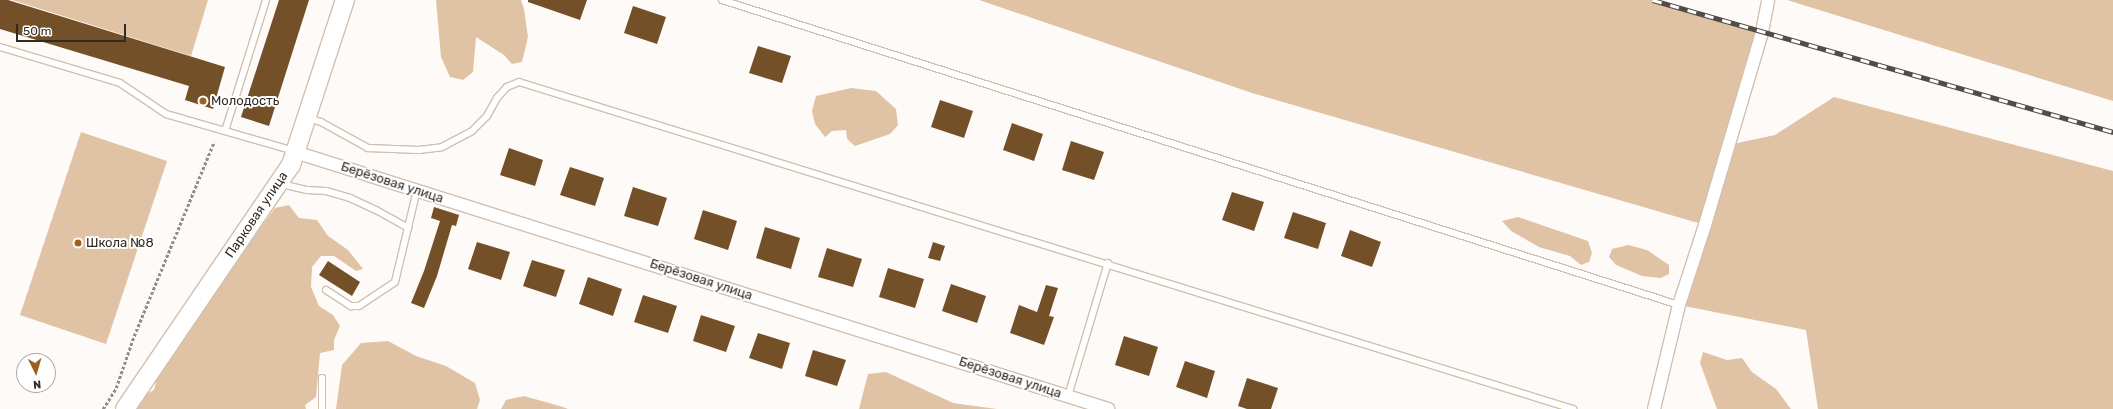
<!DOCTYPE html>
<html>
<head>
<meta charset="utf-8">
<style>
  body { margin:0 }
  #map { position:relative; width:2113px; height:409px; overflow:hidden; background:#fefaf7; font-family:Rubik,sans-serif }
  div>[style] { position:absolute }
  .green>* { inset:0; background:#e0c2a5 }
  .building>* { inset:0; background:#745028 }
  .path>* { height:2.5px; margin-top:-1.25px; transform-origin:0; background:repeating-linear-gradient(90deg,#928d89 0 3px,transparent 0 5px) }
  .roads { filter:drop-shadow(1px 0 #d1c0b0) drop-shadow(-1px 0 #d1c0b0) drop-shadow(0 1px #d1c0b0) drop-shadow(0 -1px #d1c0b0) }
  .lane>* { height:6px; margin:-3px; padding:0 3px; transform-origin:3px; border-radius:3px; background:#fff }
  .street>* { height:12px; margin:-6px; padding:0 6px; transform-origin:6px; border-radius:6px; background:#fff }
  .secondary>* { height:18px; margin:-9px; padding:0 9px; transform-origin:9px; border-radius:9px; background:#fff }
  .rail>* { height:4.5px; margin-top:-2.25px; transform-origin:0; background:repeating-linear-gradient(90deg,#fff 0 9px,#524c47 0 18px); box-sizing:border-box; border-block:1px solid #524c47 }
  .dots>* { width:11px; height:11px; translate:-50% -50%; box-sizing:border-box; border:2px solid #fff; border-radius:50% }
  span { translate:-50% -50%; white-space:nowrap; text-align:center; line-height:1.15; -webkit-text-stroke:4px #fff; paint-order:stroke }
  .poi-label { font-size:13px; color:#312b25 }
  .left { translate:0 -50%; text-align:left }
  .street-label { font-size:13px; color:#312b25 }
  .north { position:absolute; left:16px; top:353px; width:40px; height:40px; box-sizing:border-box; background:#fff; border:1px solid #adaaa8; border-radius:50%; rotate:175deg; font-size:11px; font-weight:700; line-height:16px; text-align:center; color:#312b25 }
  .north::after { content:''; display:block; margin:auto; width:14px; height:18px; background:#9a621d; clip-path:polygon(50% 0,100% 100%,50% 72%,0 100%) }
  .scale { position:absolute; left:16px; top:24px; width:110px; height:18px; box-sizing:border-box; border:2px solid #312b25; border-top:0; padding-left:5px; font-size:12px; line-height:14px; white-space:nowrap; color:#312b25; -webkit-text-stroke:3px #fff; paint-order:stroke }
</style>
</head>
<body>
<div id="map">
  <div class="green">
    <div style="clip-path:polygon(12px 0,208px 0,191px 56px)"></div>
    <div style="clip-path:polygon(436px 0,521px 0,524px 9px,528px 37px,522px 62px,512px 64px,504px 55px,476px 37px,473px 72px,463px 80px,450px 77px,441px 57px)"></div>
    <div style="clip-path:polygon(979px 0,1653px 0,1762px 32px,1728px 145px,1775px 135px,1834px 97px,2113px 171px,2113px 409px,1818px 409px,1806px 330px,1679px 305px,1705px 225px,1252px 93px)"></div>
    <div style="clip-path:polygon(1787px 0,2113px 0,2113px 101px)"></div>
    <div style="clip-path:polygon(851px 88px,876px 91px,896px 109px,898px 125px,890px 134px,855px 146px,847px 139px,846px 130px,832px 131px,825px 137px,815px 124px,812px 111px,816px 96px)"></div>
    <div style="clip-path:polygon(81px 132px,167px 161px,106px 344px,20px 315px)"></div>
    <div style="clip-path:polygon(289px 205px,299px 218px,317px 220px,328px 236px,348px 250px,363px 269px,356px 271px,334px 256px,321px 256px,312px 267px,311px 287px,319px 306px,333px 315px,340px 326px,334px 340px,334px 350px,320px 353px,316px 397px,305px 405px,306px 409px,133px 409px,139px 398px,154px 390px,159px 371px,194px 317px,275px 208px)"></div>
    <div style="clip-path:polygon(1518px 217px,1588px 241px,1592px 253px,1589px 262px,1581px 265px,1570px 256px,1539px 247px,1511px 231px,1502px 221px)"></div>
    <div style="clip-path:polygon(1628px 245px,1647px 250px,1669px 265px,1669px 274px,1661px 278px,1642px 276px,1616px 265px,1609px 257px,1612px 249px)"></div>
    <div style="clip-path:polygon(388px 341px,416px 356px,446px 366px,475px 383px,480px 400px,477px 409px,336px 409px,342px 365px,361px 343px)"></div>
    <div style="clip-path:polygon(1703px 352px,1727px 360px,1742px 358px,1752px 372px,1776px 389px,1791px 409px,1717px 409px,1700px 363px)"></div>
    <div style="clip-path:polygon(886px 372px,953px 403px,997px 409px,859px 409px,868px 374px)"></div>
    <div style="clip-path:polygon(524px 396px,563px 407px,568px 409px,501px 409px,506px 400px)"></div>
  </div>
  <div class="building">
    <div style="clip-path:polygon(0 0,8px 0,225px 67px,213px 109px,185px 100px,189px 86px,0 29px)"></div>
    <div style="clip-path:polygon(279px 0,309px 0,269px 126px,241px 117px)"></div>
    <div style="clip-path:polygon(528px 0,587px 0,580px 20px,528px 2px)"></div>
    <div style="clip-path:polygon(633px 6px,666px 17px,657px 44px,624px 33px)"></div>
    <div style="clip-path:polygon(758px 46px,791px 56px,782px 83px,749px 73px)"></div>
    <div style="clip-path:polygon(940px 100px,973px 111px,964px 138px,931px 127px)"></div>
    <div style="clip-path:polygon(1012px 123px,1043px 134px,1034px 161px,1003px 150px)"></div>
    <div style="clip-path:polygon(1071px 141px,1104px 152px,1094px 180px,1062px 170px)"></div>
    <div style="clip-path:polygon(509px 148px,543px 160px,535px 186px,500px 175px)"></div>
    <div style="clip-path:polygon(570px 167px,604px 178px,595px 206px,560px 195px)"></div>
    <div style="clip-path:polygon(633px 187px,667px 198px,658px 226px,624px 216px)"></div>
    <div style="clip-path:polygon(1232px 192px,1264px 202px,1254px 231px,1222px 220px)"></div>
    <div style="clip-path:polygon(434px 207px,459px 215px,456px 226px,452px 225px,437px 276px,424px 308px,411px 303px,424px 271px,440px 221px,431px 218px)"></div>
    <div style="clip-path:polygon(703px 210px,737px 221px,728px 250px,694px 239px)"></div>
    <div style="clip-path:polygon(1293px 212px,1326px 223px,1318px 249px,1284px 238px)"></div>
    <div style="clip-path:polygon(765px 227px,800px 238px,791px 269px,756px 258px)"></div>
    <div style="clip-path:polygon(1350px 230px,1381px 242px,1372px 267px,1341px 256px)"></div>
    <div style="clip-path:polygon(477px 242px,510px 252px,501px 280px,468px 269px)"></div>
    <div style="clip-path:polygon(933px 242px,945px 246px,940px 261px,928px 258px)"></div>
    <div style="clip-path:polygon(827px 248px,862px 259px,853px 287px,818px 277px)"></div>
    <div style="clip-path:polygon(532px 260px,565px 270px,556px 297px,523px 286px)"></div>
    <div style="clip-path:polygon(328px 261px,360px 282px,352px 296px,319px 275px)"></div>
    <div style="clip-path:polygon(888px 268px,924px 279px,915px 308px,879px 297px)"></div>
    <div style="clip-path:polygon(588px 277px,622px 289px,613px 316px,579px 304px)"></div>
    <div style="clip-path:polygon(951px 284px,986px 296px,977px 323px,942px 311px)"></div>
    <div style="clip-path:polygon(1046px 285px,1058px 288px,1049px 316px,1054px 317px,1044px 345px,1010px 333px,1019px 305px,1037px 312px)"></div>
    <div style="clip-path:polygon(643px 295px,677px 306px,668px 333px,634px 322px)"></div>
    <div style="clip-path:polygon(701px 315px,735px 326px,726px 352px,693px 341px)"></div>
    <div style="clip-path:polygon(758px 333px,790px 343px,782px 369px,749px 358px)"></div>
    <div style="clip-path:polygon(1124px 336px,1158px 347px,1149px 376px,1115px 365px)"></div>
    <div style="clip-path:polygon(813px 350px,846px 360px,837px 386px,805px 376px)"></div>
    <div style="clip-path:polygon(1185px 361px,1215px 371px,1207px 398px,1176px 387px)"></div>
    <div style="clip-path:polygon(1247px 378px,1278px 388px,1271px 409px,1247px 409px,1238px 406px)"></div>
  </div>
  <div class="path">
    <div style="left:103px;top:409px;width:25px;rotate:-58deg"></div>
    <div style="left:116px;top:388px;width:55px;rotate:-70.9deg"></div>
    <div style="left:134px;top:336px;width:210px;rotate:-67.6deg"></div>
  </div>
  <div class="roads">
    <div class="lane">
      <div style="left:722px;top:0;width:1004px;rotate:17.68deg"></div>
      <div style="left:0;top:47px;width:125px;rotate:16.7deg"></div>
      <div style="left:120px;top:83px;width:55px;rotate:34deg"></div>
      <div style="left:166px;top:114px;width:133px;rotate:16.1deg"></div>
      <div style="left:308px;top:118px;width:14px;rotate:17deg"></div>
      <div style="left:321px;top:122px;width:54px;rotate:29deg"></div>
      <div style="left:368px;top:148px;width:51px;rotate:2.2deg"></div>
      <div style="left:419px;top:150px;width:23px;rotate:-7deg"></div>
      <div style="left:442px;top:147px;width:34px;rotate:-28deg"></div>
      <div style="left:472px;top:131px;width:21px;rotate:-45deg"></div>
      <div style="left:487px;top:116px;width:21px;rotate:-61deg"></div>
      <div style="left:497px;top:98px;width:15px;rotate:-48deg"></div>
      <div style="left:507px;top:87px;width:13px;rotate:-23deg"></div>
      <div style="left:519px;top:82px;width:1104px;rotate:17.24deg"></div>
      <div style="left:225px;top:131px;width:137px;rotate:-72.6deg"></div>
      <div style="left:281px;top:184px;width:27px;rotate:13deg"></div>
      <div style="left:307px;top:190px;width:19px;rotate:3deg"></div>
      <div style="left:326px;top:191px;width:25px;rotate:16deg"></div>
      <div style="left:350px;top:198px;width:29px;rotate:25deg"></div>
      <div style="left:376px;top:210px;width:37px;rotate:29deg"></div>
      <div style="left:326px;top:290px;width:30px;rotate:33deg"></div>
      <div style="left:351px;top:306px;width:8px"></div>
      <div style="left:359px;top:306px;width:43px;rotate:-33.7deg"></div>
      <div style="left:395px;top:282px;width:95px;rotate:-76.6deg"></div>
      <div style="left:322px;top:378px;width:31px;rotate:90deg"></div>
      <div style="left:1068px;top:396px;width:139px;rotate:-73.3deg"></div>
    </div>
    <div class="street">
      <div style="left:295px;top:152px;width:853px;rotate:17.54deg"></div>
      <div style="left:1654px;top:409px;width:107px;rotate:-76.5deg"></div>
      <div style="left:1679px;top:305px;width:84px;rotate:-72deg"></div>
      <div style="left:1705px;top:225px;width:201px;rotate:-73.5deg"></div>
      <div style="left:1762px;top:32px;width:33px;rotate:-79deg"></div>
    </div>
    <div class="secondary">
      <div style="left:125px;top:409px;width:295px;rotate:-55.8deg"></div>
      <div style="left:291px;top:165px;width:174px;rotate:-71.9deg"></div>
    </div>
  </div>
  <div class="rail">
    <div style="left:1653px;top:0;width:479px;rotate:16deg"></div>
  </div>
  <div class="dots">
    <div style="left:203px;top:101px;background:#9a621d"></div>
    <div style="left:78px;top:243px;background:#9a621d"></div>
  </div>
  <div class="poi-label">
    <span class="left" style="left:211px;top:101px">Молодость</span>
    <span class="left" style="left:86px;top:243px">Школа №8</span>
  </div>
  <div class="street-label">
    <span style="left:392px;top:183px;rotate:18deg">Берёзовая улица</span>
    <span style="left:257px;top:215px;rotate:-56deg">Парковая улица</span>
    <span style="left:701px;top:280px;rotate:18deg">Берёзовая улица</span>
    <span style="left:1010px;top:378px;rotate:18deg">Берёзовая улица</span>
  </div>
  <div class="north">N</div>
  <div class="scale">50 m</div>
</div>
</body>
</html>
